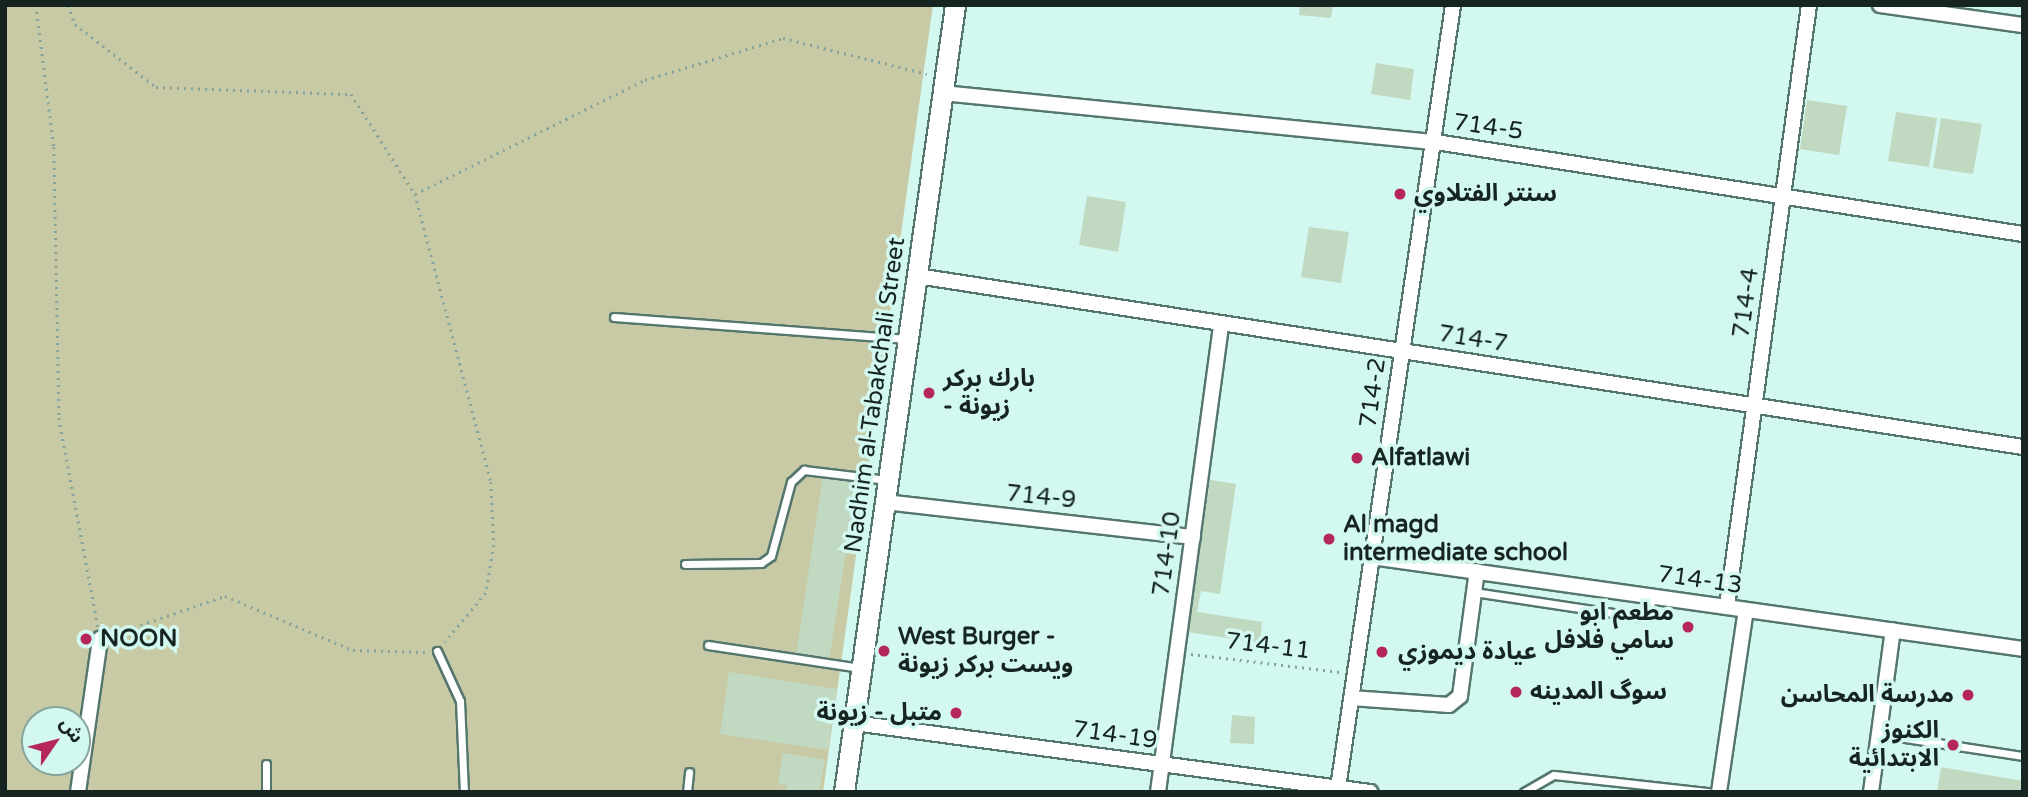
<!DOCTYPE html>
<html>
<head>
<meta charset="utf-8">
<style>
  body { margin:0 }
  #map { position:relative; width:2028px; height:797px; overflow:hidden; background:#d2f8ef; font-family:"Varela Round","Noto Sans Arabic",sans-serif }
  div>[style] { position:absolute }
  .green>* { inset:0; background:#c8caa5 }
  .building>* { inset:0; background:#c2d9c1 }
  .path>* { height:2.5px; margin-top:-1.25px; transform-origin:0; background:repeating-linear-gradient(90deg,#86a39c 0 2px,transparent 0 7px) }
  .roads { filter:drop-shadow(2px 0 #54766e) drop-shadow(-2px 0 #54766e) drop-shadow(0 2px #54766e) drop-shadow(0 -2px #54766e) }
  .lane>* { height:7px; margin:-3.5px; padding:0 3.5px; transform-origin:3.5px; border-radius:3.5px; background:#fff }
  .street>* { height:14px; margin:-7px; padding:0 7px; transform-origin:7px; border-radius:7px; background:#fff }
  .secondary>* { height:19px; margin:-9.5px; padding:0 9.5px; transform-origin:9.5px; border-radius:9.5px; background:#fff }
  .dots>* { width:19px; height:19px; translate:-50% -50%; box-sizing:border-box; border:4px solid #d2f8ef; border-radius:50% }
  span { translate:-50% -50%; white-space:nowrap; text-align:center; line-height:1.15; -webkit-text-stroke:7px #d2f8ef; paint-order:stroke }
  .street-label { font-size:24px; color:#162521 }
  .poi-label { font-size:24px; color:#162521; font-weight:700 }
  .left { translate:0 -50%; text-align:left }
  .right { translate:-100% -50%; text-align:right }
  .frame { position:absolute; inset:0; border:7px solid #162521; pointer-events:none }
  .north { position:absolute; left:21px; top:706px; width:70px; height:70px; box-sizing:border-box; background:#d2f8ef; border:2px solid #87a49d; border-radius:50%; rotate:55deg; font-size:19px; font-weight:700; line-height:28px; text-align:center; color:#162521 }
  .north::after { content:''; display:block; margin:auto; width:24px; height:32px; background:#b5265a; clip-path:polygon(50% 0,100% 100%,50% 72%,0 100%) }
</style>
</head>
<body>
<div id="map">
  <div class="green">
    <div style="clip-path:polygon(evenodd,5px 5px,933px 5px,823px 792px,5px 792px,5px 5px,35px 720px,77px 720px,77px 762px,35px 762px,35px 720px)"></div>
  </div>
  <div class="building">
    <div style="clip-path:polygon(1300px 5px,1333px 5px,1331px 18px,1299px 15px)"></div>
    <div style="clip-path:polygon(1376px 63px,1414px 69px,1410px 100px,1371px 94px)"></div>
    <div style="clip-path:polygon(1807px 100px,1847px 106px,1839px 155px,1800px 149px)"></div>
    <div style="clip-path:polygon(1896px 112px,1937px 118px,1929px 167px,1888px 161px)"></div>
    <div style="clip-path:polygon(1941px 118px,1982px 124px,1973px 174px,1933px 168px)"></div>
    <div style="clip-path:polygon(1087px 196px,1126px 202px,1118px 252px,1079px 245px)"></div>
    <div style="clip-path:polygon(1309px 227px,1349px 232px,1341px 283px,1301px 277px)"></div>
    <div style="clip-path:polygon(823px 475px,857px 479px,829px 661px,796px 656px)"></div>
    <div style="clip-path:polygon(1210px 480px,1236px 484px,1220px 594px,1201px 591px,1197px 612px,1262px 622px,1260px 643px,1188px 632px)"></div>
    <div style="clip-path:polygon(729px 672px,837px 689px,828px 750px,720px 734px)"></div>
    <div style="clip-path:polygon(1232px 715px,1255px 717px,1254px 744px,1230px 743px)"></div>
    <div style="clip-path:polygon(783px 753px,825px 760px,819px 792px,785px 792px,787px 785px,778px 784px)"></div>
    <div style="clip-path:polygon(1941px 767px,2023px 781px,2023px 792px,1937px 792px)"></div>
  </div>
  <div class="path">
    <div style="left:36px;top:5px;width:143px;rotate:82.8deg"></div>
    <div style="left:54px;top:147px;width:271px;rotate:88.9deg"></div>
    <div style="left:59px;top:418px;width:212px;rotate:79.4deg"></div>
    <div style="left:68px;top:5px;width:20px;rotate:70deg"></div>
    <div style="left:75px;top:24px;width:103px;rotate:37.9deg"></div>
    <div style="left:156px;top:87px;width:195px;rotate:2.1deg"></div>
    <div style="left:351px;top:94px;width:119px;rotate:57.4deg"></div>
    <div style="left:415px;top:194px;width:298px;rotate:75.2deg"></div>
    <div style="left:491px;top:482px;width:63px;rotate:87.3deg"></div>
    <div style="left:494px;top:545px;width:49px;rotate:99.5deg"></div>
    <div style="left:486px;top:593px;width:64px;rotate:129.9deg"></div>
    <div style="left:415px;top:194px;width:257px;rotate:-26.4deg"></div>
    <div style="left:645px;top:80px;width:144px;rotate:-16.9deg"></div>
    <div style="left:783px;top:38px;width:148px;rotate:14deg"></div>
    <div style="left:114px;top:634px;width:117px;rotate:-18.9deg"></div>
    <div style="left:225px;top:596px;width:139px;rotate:22.9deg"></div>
    <div style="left:353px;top:650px;width:72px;rotate:1.6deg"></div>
    <div style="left:1191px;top:654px;width:150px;rotate:6.9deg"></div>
  </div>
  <div class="roads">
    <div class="lane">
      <div style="left:614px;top:317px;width:294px;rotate:4.3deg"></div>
      <div style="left:685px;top:564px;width:76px;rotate:-0.8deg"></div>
      <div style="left:761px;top:563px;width:12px;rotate:-35deg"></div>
      <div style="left:771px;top:556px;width:77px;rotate:-74.9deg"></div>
      <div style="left:791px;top:482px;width:18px;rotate:-43deg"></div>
      <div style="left:804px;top:470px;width:84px;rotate:6.9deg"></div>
      <div style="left:1474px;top:592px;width:167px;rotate:8.6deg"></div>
      <div style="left:1639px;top:617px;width:25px;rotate:-50deg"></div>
      <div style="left:708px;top:645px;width:154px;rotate:8.6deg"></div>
      <div style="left:437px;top:651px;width:55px;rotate:65.3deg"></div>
      <div style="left:460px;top:701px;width:91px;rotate:87.5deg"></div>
      <div style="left:1879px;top:734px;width:146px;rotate:8.7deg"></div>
      <div style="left:266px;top:792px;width:28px;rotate:-90deg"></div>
      <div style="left:687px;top:792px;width:20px;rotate:-84deg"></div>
      <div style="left:1524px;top:792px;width:34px;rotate:-30deg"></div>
      <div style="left:1554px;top:775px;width:156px;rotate:6.3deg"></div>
    </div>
    <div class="street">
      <div style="left:1880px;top:5px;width:144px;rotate:8deg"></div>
      <div style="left:942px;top:93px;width:496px;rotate:5.7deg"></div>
      <div style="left:1436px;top:142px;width:594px;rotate:8.91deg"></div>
      <div style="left:917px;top:276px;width:1119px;rotate:8.79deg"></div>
      <div style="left:885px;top:502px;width:310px;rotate:6.5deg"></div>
      <div style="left:1372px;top:557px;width:657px;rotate:8.04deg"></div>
      <div style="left:1727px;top:607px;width:608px;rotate:-82.24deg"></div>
      <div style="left:1351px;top:698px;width:98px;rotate:4.1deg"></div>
      <div style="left:1449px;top:705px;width:14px;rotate:-39deg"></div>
      <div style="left:1460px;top:696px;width:126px;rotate:-82.3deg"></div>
      <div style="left:854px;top:723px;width:521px;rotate:7.62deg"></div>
      <div style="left:1338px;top:788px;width:791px;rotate:-81.64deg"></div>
      <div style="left:78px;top:792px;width:155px;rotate:-81.8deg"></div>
      <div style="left:1158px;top:792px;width:473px;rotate:-82.3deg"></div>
      <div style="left:1719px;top:792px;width:184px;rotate:-81.6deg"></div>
      <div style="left:1871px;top:792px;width:163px;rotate:-82.3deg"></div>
    </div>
    <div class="secondary">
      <div style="left:844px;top:792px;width:795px;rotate:-81.97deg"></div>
    </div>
  </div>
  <div class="dots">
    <div style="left:1400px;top:194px;background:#b5265a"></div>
    <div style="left:929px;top:393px;background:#b5265a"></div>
    <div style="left:1357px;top:458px;background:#b5265a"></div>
    <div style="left:1329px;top:539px;background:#b5265a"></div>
    <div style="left:1688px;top:627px;background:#b5265a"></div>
    <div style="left:86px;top:639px;background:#b5265a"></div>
    <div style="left:884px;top:651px;background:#b5265a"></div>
    <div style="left:1382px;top:652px;background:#b5265a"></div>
    <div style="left:1516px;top:692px;background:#b5265a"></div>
    <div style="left:1968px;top:695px;background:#b5265a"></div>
    <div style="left:956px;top:713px;background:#b5265a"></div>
    <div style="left:1953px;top:745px;background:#b5265a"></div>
  </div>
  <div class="street-label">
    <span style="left:1488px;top:127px;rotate:8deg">714-5</span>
    <span style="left:1746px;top:303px;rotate:-82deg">714-4</span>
    <span style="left:1473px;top:339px;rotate:9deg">714-7</span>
    <span style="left:1373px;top:393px;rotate:-82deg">714-2</span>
    <span style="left:875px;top:395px;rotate:-82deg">Nadhim al-Tabakchali Street</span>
    <span style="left:1041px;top:497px;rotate:6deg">714-9</span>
    <span style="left:1167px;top:554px;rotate:-82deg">714-10</span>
    <span style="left:1700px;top:580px;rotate:8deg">714-13</span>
    <span style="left:1268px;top:646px;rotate:7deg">714-11</span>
    <span style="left:1115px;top:735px;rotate:8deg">714-19</span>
  </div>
  <div class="poi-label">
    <span class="left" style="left:1414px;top:194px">سنتر الفتلاوي</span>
    <span class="left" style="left:943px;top:393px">بارك بركر<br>- زيونة</span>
    <span class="left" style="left:1371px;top:458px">Alfatlawi</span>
    <span class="left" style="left:1343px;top:539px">Al magd<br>intermediate school</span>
    <span class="right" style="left:1674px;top:627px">مطعم ابو<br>سامي فلافل</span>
    <span class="left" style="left:898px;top:651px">West Burger -<br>ويست بركر زيونة</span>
    <span class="left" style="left:100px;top:639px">NOON</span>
    <span class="left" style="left:1398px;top:652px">عيادة ديموزي</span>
    <span class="left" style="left:1530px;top:692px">سوگ المدينه</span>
    <span class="right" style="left:1954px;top:695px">مدرسة المحاسن</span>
    <span class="right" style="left:942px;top:713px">متبل - زيونة</span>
    <span class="right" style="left:1939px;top:745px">الكنوز<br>الابتدائية</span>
  </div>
  <div class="frame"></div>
  <div class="north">ش</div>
</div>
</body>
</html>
